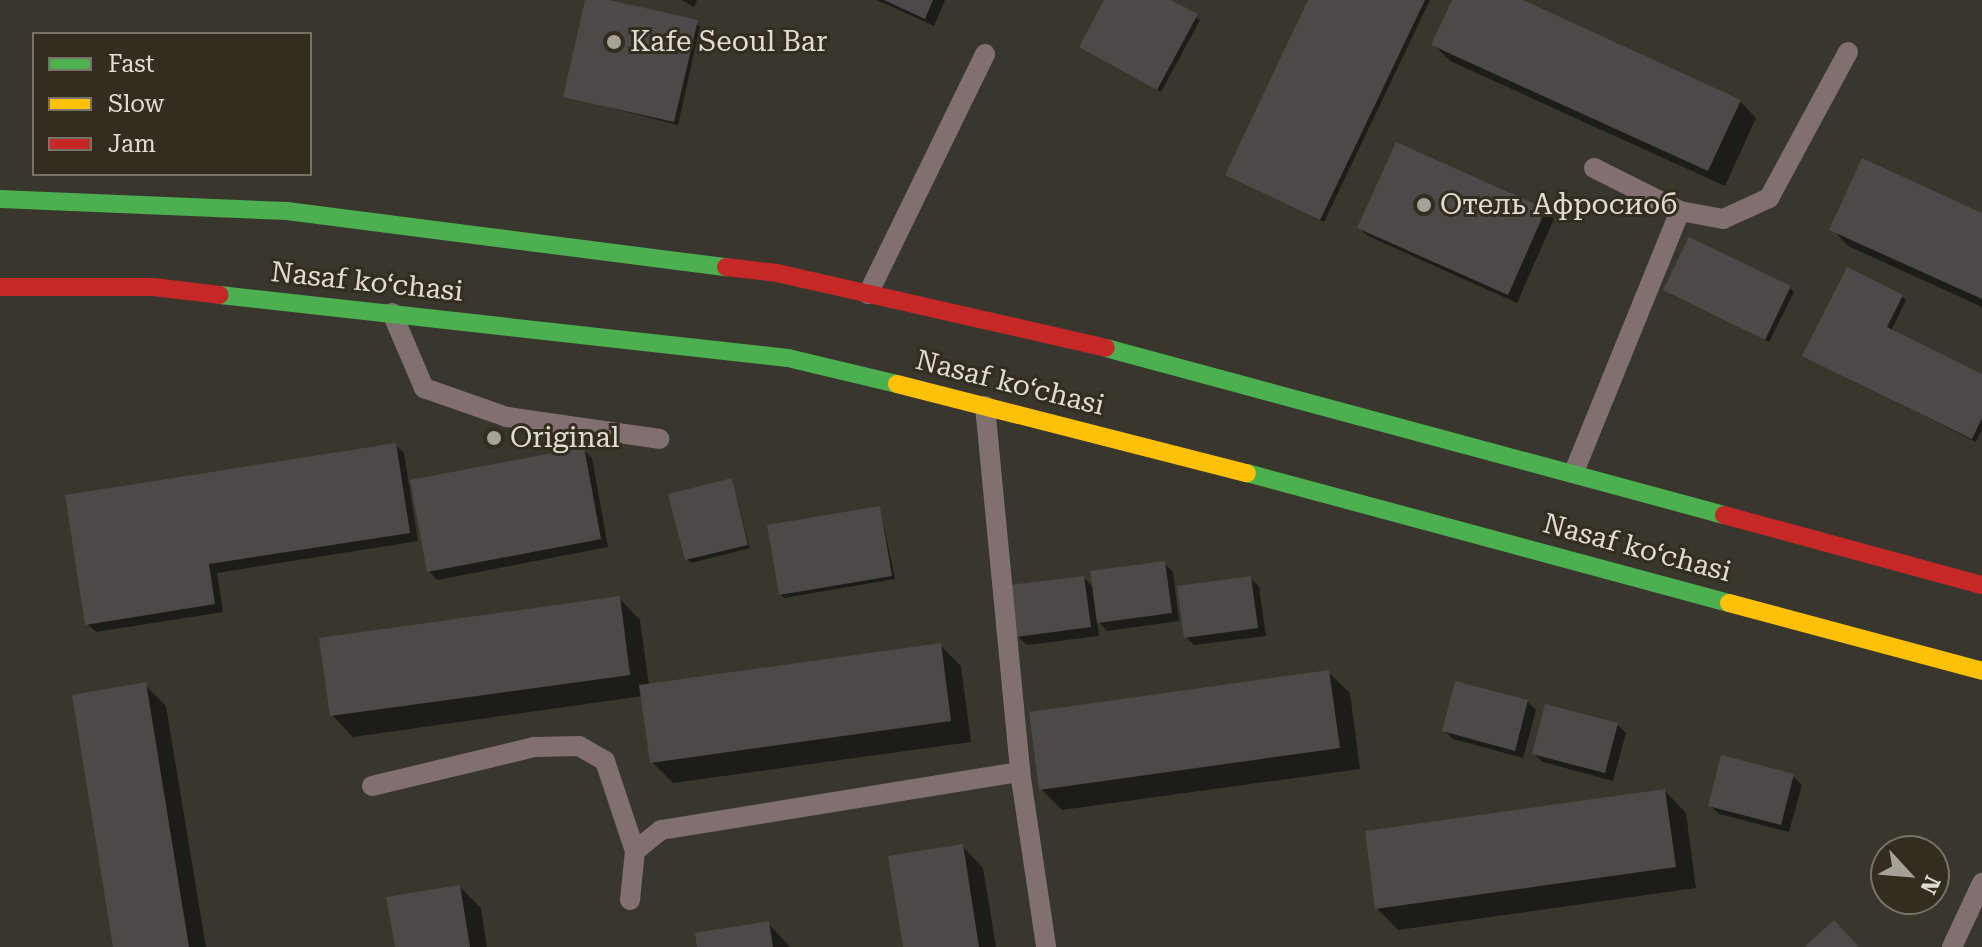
<!DOCTYPE html>
<html>
<head>
<meta charset="utf-8">
<style>
  body { margin:0 }
  #map { position:relative; width:1982px; height:947px; overflow:hidden; background:#39362e; font-family:"Roboto Serif",serif }
  div>[style] { position:absolute }
  .shadow>* { inset:0; background:#0007 }
  .building>* { inset:0; background:#4d4948 }
  .lane>* { height:20px; margin:-10px; padding:0 10px; transform-origin:10px; border-radius:10px; background:#827071 }
  .fast>* { height:18px; margin:-9px; padding:0 9px; transform-origin:9px; border-radius:9px; background:#4caf50 }
  .slow>* { height:18px; margin:-9px; padding:0 9px; transform-origin:9px; border-radius:9px; background:#ffc107 }
  .jam>* { height:18px; margin:-9px; padding:0 9px; transform-origin:9px; border-radius:9px; background:#c62828 }
  .dots>* { width:22px; height:22px; translate:-50% -50%; box-sizing:border-box; border:4px solid #332d20; border-radius:50% }
  span { translate:-50% -50%; white-space:nowrap; text-align:center; line-height:1.15; -webkit-text-stroke:6px #332d20; paint-order:stroke }
  .poi-label { font-size:28px; color:#e0dcd4 }
  .left { translate:0 -50%; text-align:left }
  .street-label { font-size:28px; color:#e0dcd4 }
  .legend { position:absolute; left:32px; top:32px; width:280px; height:144px; box-sizing:border-box; background:#332d20; border:2px solid #787368; margin:0; padding:10px 14px; list-style:none; font-size:24px; color:#e0dcd4 }
  .legend li { display:flex; align-items:center; gap:16px; height:40px }
  .legend b { width:40px; border:2px solid #787368 }
  .north { position:absolute; left:1870px; top:835px; width:80px; height:80px; box-sizing:border-box; background:#332d20; border:2px solid #787368; border-radius:50%; rotate:116deg; font-size:22px; font-weight:700; line-height:32px; text-align:center; color:#e0dcd4 }
  .north::after { content:''; display:block; margin:auto; width:28px; height:36px; background:#a6a29a; clip-path:polygon(50% 0,100% 100%,50% 72%,0 100%) }
</style>
</head>
<body>
<div id="map">
  <div class="shadow">
    <div style="clip-path:polygon(587px 0,700px 26px,678px 125px,565px 96px)"></div>
    <div style="clip-path:polygon(682px 0,697px 0,694px 7px)"></div>
    <div style="clip-path:polygon(877px 0,945px 0,934px 26px)"></div>
    <div style="clip-path:polygon(1106px 0,1167px 0,1200px 20px,1161px 92px,1081px 47px)"></div>
    <div style="clip-path:polygon(1310px 0,1430px 0,1324px 222px,1227px 175px)"></div>
    <div style="clip-path:polygon(1454px 0,1518px 0,1740px 101px,1756px 118px,1725px 186px,1450px 61px,1434px 45px)"></div>
    <div style="clip-path:polygon(1396px 144px,1545px 211px,1554px 219px,1517px 303px,1368px 236px,1359px 228px)"></div>
    <div style="clip-path:polygon(1982px 215px,1982px 307px,1848px 246px,1832px 229px)"></div>
    <div style="clip-path:polygon(1790px 288px,1794px 292px,1769px 342px,1666px 290px)"></div>
    <div style="clip-path:polygon(1902px 296px,1906px 300px,1891px 331px,1982px 376px,1982px 429px,1976px 442px,1805px 356px)"></div>
    <div style="clip-path:polygon(395px 445px,404px 453px,418px 541px,217px 573px,223px 612px,96px 632px,87px 624px)"></div>
    <div style="clip-path:polygon(583px 449px,592px 458px,608px 547px,437px 580px,429px 571px)"></div>
    <div style="clip-path:polygon(732px 480px,750px 548px,691px 563px,687px 559px)"></div>
    <div style="clip-path:polygon(880px 508px,895px 579px,784px 598px,780px 594px)"></div>
    <div style="clip-path:polygon(1164px 563px,1173px 572px,1179px 621px,1107px 631px,1097px 620px,1099px 636px,1027px 645px,1018px 636px,1084px 578px,1094px 588px)"></div>
    <div style="clip-path:polygon(1251px 578px,1259px 587px,1266px 636px,1194px 645px,1186px 637px)"></div>
    <div style="clip-path:polygon(619px 598px,640px 620px,649px 685px,940px 645px,961px 666px,971px 742px,673px 783px,652px 762px,643px 696px,353px 737px,332px 715px)"></div>
    <div style="clip-path:polygon(1328px 672px,1350px 693px,1360px 769px,1062px 810px,1041px 789px)"></div>
    <div style="clip-path:polygon(145px 685px,166px 706px,206px 947px,115px 947px)"></div>
    <div style="clip-path:polygon(1527px 701px,1536px 710px,1523px 758px,1453px 739px,1444px 731px)"></div>
    <div style="clip-path:polygon(1617px 724px,1626px 733px,1613px 781px,1543px 762px,1534px 754px)"></div>
    <div style="clip-path:polygon(1793px 776px,1802px 785px,1789px 832px,1719px 814px,1711px 806px)"></div>
    <div style="clip-path:polygon(1665px 791px,1686px 813px,1696px 888px,1398px 930px,1377px 908px)"></div>
    <div style="clip-path:polygon(962px 846px,983px 868px,996px 947px,905px 947px)"></div>
    <div style="clip-path:polygon(460px 887px,481px 908px,487px 947px,397px 947px)"></div>
    <div style="clip-path:polygon(768px 923px,790px 947px,699px 947px)"></div>
  </div>
  <div class="building">
    <div style="clip-path:polygon(585px 0,609px 0,698px 20px,674px 122px,563px 97px)"></div>
    <div style="clip-path:polygon(884px 0,933px 0,925px 19px)"></div>
    <div style="clip-path:polygon(1104px 0,1171px 0,1198px 14px,1157px 90px,1079px 47px)"></div>
    <div style="clip-path:polygon(1308px 0,1425px 0,1320px 220px,1225px 175px)"></div>
    <div style="clip-path:polygon(1452px 0,1523px 0,1741px 100px,1708px 171px,1431px 45px)"></div>
    <div style="clip-path:polygon(1396px 142px,1546px 209px,1508px 295px,1357px 228px)"></div>
    <div style="clip-path:polygon(1862px 158px,1982px 213px,1982px 299px,1829px 230px)"></div>
    <div style="clip-path:polygon(1689px 237px,1791px 286px,1765px 340px,1663px 290px)"></div>
    <div style="clip-path:polygon(1847px 267px,1903px 295px,1887px 327px,1982px 374px,1982px 418px,1972px 439px,1802px 356px)"></div>
    <div style="clip-path:polygon(396px 443px,410px 533px,209px 564px,215px 604px,85px 625px,65px 495px)"></div>
    <div style="clip-path:polygon(584px 447px,601px 539px,427px 572px,410px 480px)"></div>
    <div style="clip-path:polygon(732px 478px,748px 545px,685px 560px,668px 494px)"></div>
    <div style="clip-path:polygon(880px 506px,892px 576px,779px 595px,767px 525px)"></div>
    <div style="clip-path:polygon(1165px 561px,1172px 613px,1097px 623px,1090px 571px)"></div>
    <div style="clip-path:polygon(1084px 576px,1091px 627px,1016px 637px,1010px 585px)"></div>
    <div style="clip-path:polygon(1251px 576px,1258px 628px,1184px 638px,1177px 586px)"></div>
    <div style="clip-path:polygon(620px 596px,630px 675px,330px 716px,319px 638px)"></div>
    <div style="clip-path:polygon(941px 643px,951px 721px,650px 763px,639px 685px)"></div>
    <div style="clip-path:polygon(1329px 670px,1340px 748px,1039px 790px,1029px 712px)"></div>
    <div style="clip-path:polygon(1455px 681px,1528px 700px,1515px 751px,1442px 731px)"></div>
    <div style="clip-path:polygon(146px 682px,189px 947px,113px 947px,72px 695px)"></div>
    <div style="clip-path:polygon(1545px 704px,1618px 723px,1605px 773px,1532px 754px)"></div>
    <div style="clip-path:polygon(1721px 755px,1794px 774px,1781px 825px,1708px 806px)"></div>
    <div style="clip-path:polygon(1665px 789px,1676px 867px,1375px 909px,1365px 831px)"></div>
    <div style="clip-path:polygon(963px 844px,979px 947px,903px 947px,888px 856px)"></div>
    <div style="clip-path:polygon(460px 885px,470px 947px,395px 947px,386px 897px)"></div>
    <div style="clip-path:polygon(1834px 920px,1859px 947px,1804px 947px)"></div>
    <div style="clip-path:polygon(769px 921px,773px 947px,697px 947px,695px 933px)"></div>
  </div>
  <div class="lane">
    <div style="left:1594px;top:168px;width:96px;rotate:26.6deg"></div>
    <div style="left:1680px;top:211px;width:44px;rotate:10.5deg"></div>
    <div style="left:1723px;top:219px;width:51px;rotate:-24.5deg"></div>
    <div style="left:1769px;top:198px;width:166px;rotate:-61.6deg"></div>
    <div style="left:868px;top:294px;width:267px;rotate:-64deg"></div>
    <div style="left:392px;top:313px;width:82px;rotate:66.9deg"></div>
    <div style="left:424px;top:388px;width:88px;rotate:19.3deg"></div>
    <div style="left:507px;top:417px;width:154px;rotate:8.2deg"></div>
    <div style="left:985px;top:406px;width:368px;rotate:84.5deg"></div>
    <div style="left:1020px;top:772px;width:177px;rotate:81.5deg"></div>
    <div style="left:1574px;top:472px;width:282px;rotate:-67.9deg"></div>
    <div style="left:372px;top:786px;width:168px;rotate:-13.5deg"></div>
    <div style="left:535px;top:747px;width:44px;rotate:-1.3deg"></div>
    <div style="left:579px;top:746px;width:30px;rotate:30deg"></div>
    <div style="left:605px;top:761px;width:95px;rotate:71.6deg"></div>
    <div style="left:630px;top:900px;width:49px;rotate:-84.2deg"></div>
    <div style="left:635px;top:851px;width:33px;rotate:-39deg"></div>
    <div style="left:661px;top:830px;width:364px;rotate:-9.2deg"></div>
    <div style="left:1952px;top:947px;width:71px;rotate:-64.9deg"></div>
  </div>
  <div class="fast">
    <div style="left:0;top:199px;width:287px;rotate:2.4deg"></div>
    <div style="left:287px;top:211px;width:443px;rotate:7.3deg"></div>
    <div style="left:220px;top:295px;width:571px;rotate:6.33deg"></div>
    <div style="left:788px;top:358px;width:112px;rotate:13.4deg"></div>
    <div style="left:1106px;top:348px;width:640px;rotate:15.12deg"></div>
    <div style="left:1247px;top:473px;width:499px;rotate:15.1deg"></div>
  </div>
  <div class="slow">
    <div style="left:897px;top:384px;width:361px;rotate:14.3deg"></div>
    <div style="left:1729px;top:603px;width:262px;rotate:15deg"></div>
  </div>
  <div class="jam">
    <div style="left:726px;top:267px;width:51px;rotate:6.7deg"></div>
    <div style="left:777px;top:273px;width:337px;rotate:12.8deg"></div>
    <div style="left:0;top:287px;width:153px"></div>
    <div style="left:153px;top:287px;width:67px;rotate:6.8deg"></div>
    <div style="left:1724px;top:515px;width:267px;rotate:15.2deg"></div>
  </div>
  <div class="dots">
    <div style="left:614px;top:42px;background:#a6a29a"></div>
    <div style="left:1424px;top:205px;background:#a6a29a"></div>
    <div style="left:494px;top:438px;background:#a6a29a"></div>
  </div>
  <div class="poi-label">
    <span class="left" style="left:630px;top:42px">Kafe Seoul Bar</span>
    <span class="left" style="left:1440px;top:205px">Отель Афросиоб</span>
    <span class="left" style="left:510px;top:438px">Original</span>
  </div>
  <div class="street-label">
    <span style="left:367px;top:282px;rotate:6deg">Nasaf ko‘chasi</span>
    <span style="left:1010px;top:383px;rotate:14deg">Nasaf ko‘chasi</span>
    <span style="left:1637px;top:548px;rotate:15deg">Nasaf ko‘chasi</span>
  </div>
  <ul class="legend">
  <li><b style="height:10px;background:#4caf50"></b>Fast</li>
  <li><b style="height:10px;background:#ffc107"></b>Slow</li>
  <li><b style="height:10px;background:#c62828"></b>Jam</li>
  </ul>
  <div class="north">N</div>
</div>
</body>
</html>
